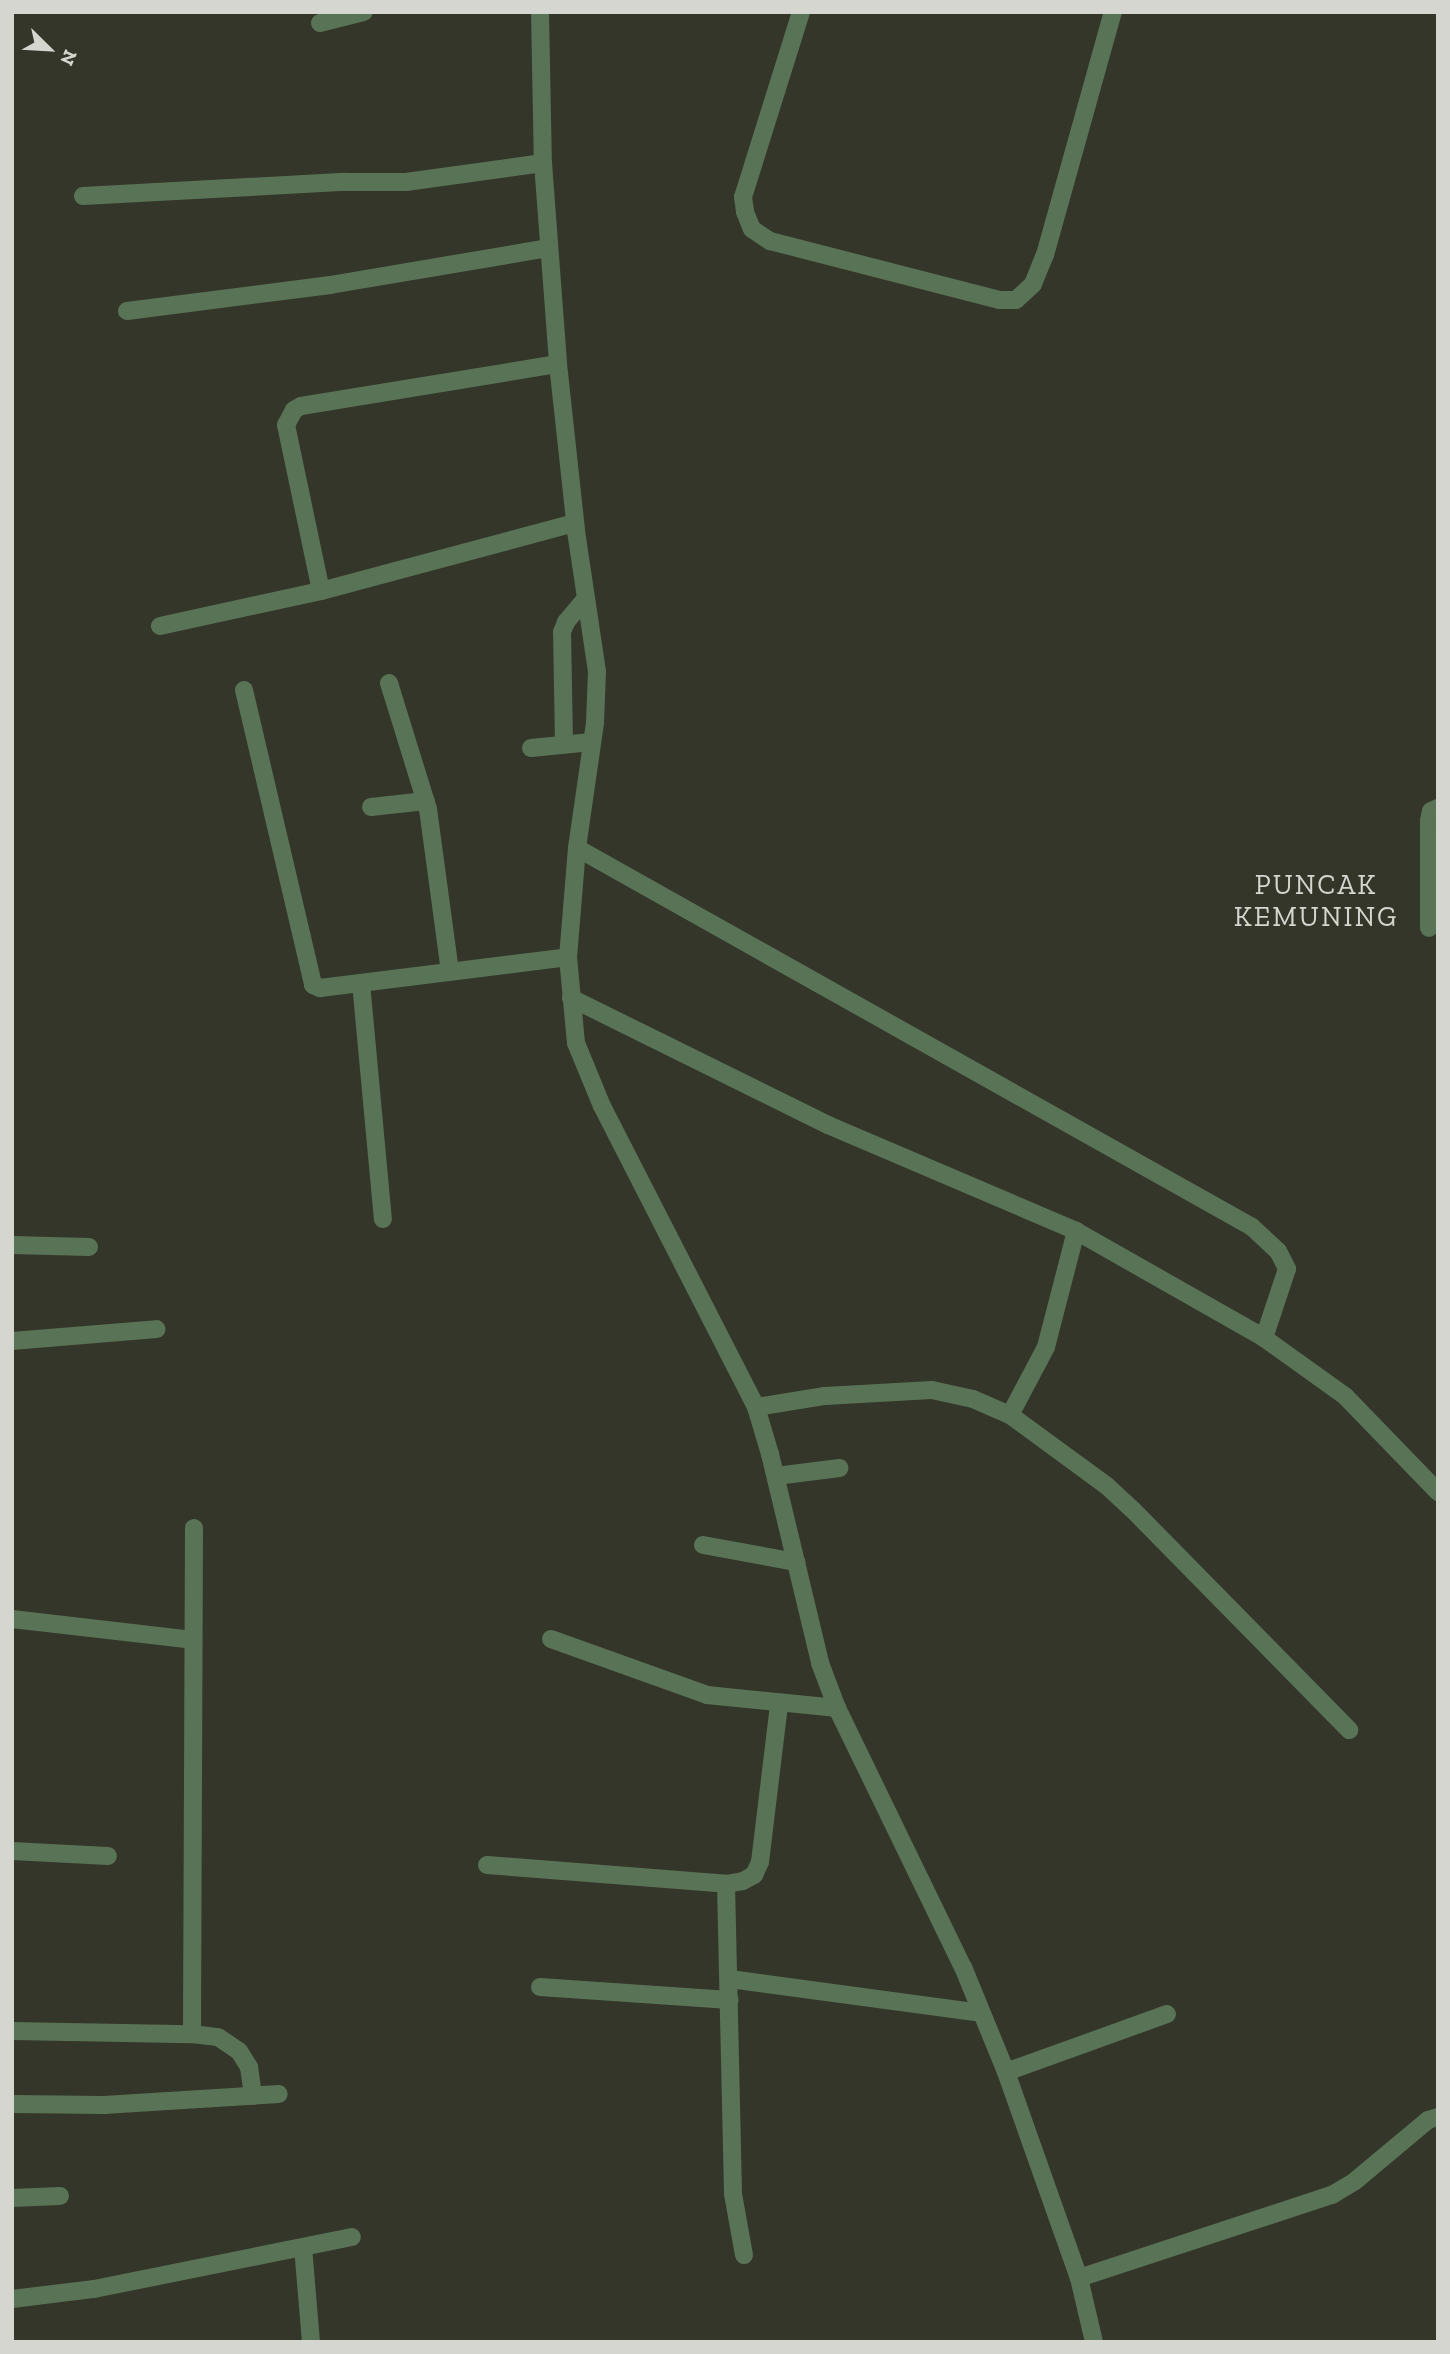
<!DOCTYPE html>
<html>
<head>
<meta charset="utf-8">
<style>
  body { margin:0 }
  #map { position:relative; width:1450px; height:2354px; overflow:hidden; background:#343629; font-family:"Zilla Slab",serif }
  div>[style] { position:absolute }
  .minor>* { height:18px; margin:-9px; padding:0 9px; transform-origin:9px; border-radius:9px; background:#597356 }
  span { translate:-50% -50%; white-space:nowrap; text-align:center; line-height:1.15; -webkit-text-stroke:6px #343629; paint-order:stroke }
  .quarter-label { font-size:28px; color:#d5d6cf; letter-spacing:2px }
  .frame { position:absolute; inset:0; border:14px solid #d5d6cf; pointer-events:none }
  .north { position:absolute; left:14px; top:14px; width:70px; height:70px; -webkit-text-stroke:5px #343629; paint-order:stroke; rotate:114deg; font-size:19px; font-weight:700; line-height:28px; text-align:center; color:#d5d6cf }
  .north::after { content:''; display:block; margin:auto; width:24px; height:32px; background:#d5d6cf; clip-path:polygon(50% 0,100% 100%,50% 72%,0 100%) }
</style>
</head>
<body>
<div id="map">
  <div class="minor">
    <div style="left:540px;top:12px;width:151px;rotate:88.9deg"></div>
    <div style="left:543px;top:163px;width:202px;rotate:85.7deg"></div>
    <div style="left:558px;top:364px;width:168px;rotate:83.8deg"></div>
    <div style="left:576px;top:531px;width:142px;rotate:81.5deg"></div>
    <div style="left:597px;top:671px;width:52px;rotate:92.2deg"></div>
    <div style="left:595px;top:723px;width:126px;rotate:98.2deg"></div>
    <div style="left:577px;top:848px;width:109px;rotate:94.7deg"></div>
    <div style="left:568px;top:957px;width:86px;rotate:84.7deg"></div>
    <div style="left:576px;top:1043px;width:68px;rotate:67.6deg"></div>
    <div style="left:602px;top:1106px;width:338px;rotate:62.9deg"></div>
    <div style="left:756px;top:1407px;width:49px;rotate:73.4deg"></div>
    <div style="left:770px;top:1454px;width:215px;rotate:76.5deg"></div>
    <div style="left:820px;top:1663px;width:48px;rotate:69.3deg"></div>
    <div style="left:837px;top:1708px;width:288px;rotate:64.1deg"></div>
    <div style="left:963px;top:1967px;width:113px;rotate:67.7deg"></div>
    <div style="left:1006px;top:2072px;width:219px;rotate:70.5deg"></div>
    <div style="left:1079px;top:2278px;width:66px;rotate:76.8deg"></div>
    <div style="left:801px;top:12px;width:194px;rotate:107.4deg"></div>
    <div style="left:743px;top:197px;width:15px;rotate:82deg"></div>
    <div style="left:745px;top:212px;width:18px;rotate:68deg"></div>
    <div style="left:752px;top:229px;width:22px;rotate:34deg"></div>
    <div style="left:770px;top:241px;width:237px;rotate:14.4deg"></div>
    <div style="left:1000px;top:300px;width:16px"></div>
    <div style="left:1016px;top:300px;width:23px;rotate:-43deg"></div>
    <div style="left:1033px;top:284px;width:31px;rotate:-68deg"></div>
    <div style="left:1045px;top:255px;width:252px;rotate:-74.4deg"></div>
    <div style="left:320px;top:23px;width:45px;rotate:-14deg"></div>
    <div style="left:83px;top:196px;width:262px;rotate:-3.1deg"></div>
    <div style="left:345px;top:182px;width:61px"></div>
    <div style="left:406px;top:182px;width:138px;rotate:-7.9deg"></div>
    <div style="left:127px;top:311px;width:205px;rotate:-7.3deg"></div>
    <div style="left:330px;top:285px;width:222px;rotate:-9.6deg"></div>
    <div style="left:321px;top:591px;width:170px;rotate:-101.9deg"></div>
    <div style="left:286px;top:425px;width:17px;rotate:-62deg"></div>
    <div style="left:294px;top:410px;width:8px;rotate:-30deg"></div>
    <div style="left:301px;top:406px;width:260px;rotate:-9.3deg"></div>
    <div style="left:160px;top:626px;width:165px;rotate:-12.3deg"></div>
    <div style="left:321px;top:591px;width:263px;rotate:-15deg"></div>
    <div style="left:389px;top:683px;width:132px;rotate:72.8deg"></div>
    <div style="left:428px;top:809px;width:164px;rotate:82.3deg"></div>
    <div style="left:244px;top:690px;width:303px;rotate:76.8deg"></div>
    <div style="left:313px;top:985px;width:8px;rotate:23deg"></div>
    <div style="left:320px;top:988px;width:250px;rotate:-7.1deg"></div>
    <div style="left:564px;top:744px;width:112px;rotate:-91deg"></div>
    <div style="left:562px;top:632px;width:11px;rotate:-68deg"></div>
    <div style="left:566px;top:622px;width:31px;rotate:-50deg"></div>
    <div style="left:531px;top:748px;width:61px;rotate:-5.6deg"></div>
    <div style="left:371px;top:807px;width:55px;rotate:-6.2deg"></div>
    <div style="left:577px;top:848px;width:774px;rotate:29.31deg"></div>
    <div style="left:1252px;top:1227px;width:35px;rotate:43deg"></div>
    <div style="left:1278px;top:1251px;width:20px;rotate:63deg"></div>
    <div style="left:1287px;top:1269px;width:73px;rotate:108.4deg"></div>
    <div style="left:1429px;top:928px;width:107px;rotate:-90deg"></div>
    <div style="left:1429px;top:821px;width:10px;rotate:-79deg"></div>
    <div style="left:1431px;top:811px;width:8px;rotate:-23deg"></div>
    <div style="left:361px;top:983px;width:237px;rotate:84.7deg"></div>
    <div style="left:571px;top:998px;width:287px;rotate:26.3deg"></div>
    <div style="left:828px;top:1125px;width:270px;rotate:23.1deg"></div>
    <div style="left:1076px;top:1231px;width:216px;rotate:29.6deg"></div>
    <div style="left:1264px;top:1338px;width:100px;rotate:35.6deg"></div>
    <div style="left:1345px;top:1396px;width:134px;rotate:45.9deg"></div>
    <div style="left:12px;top:1245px;width:77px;rotate:1.5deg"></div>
    <div style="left:12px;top:1341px;width:145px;rotate:-4.7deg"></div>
    <div style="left:756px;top:1407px;width:70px;rotate:-9.1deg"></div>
    <div style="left:825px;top:1396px;width:107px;rotate:-3.2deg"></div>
    <div style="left:932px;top:1390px;width:42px;rotate:12.4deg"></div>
    <div style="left:973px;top:1399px;width:40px;rotate:23.4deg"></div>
    <div style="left:1010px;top:1415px;width:120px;rotate:36.2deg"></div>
    <div style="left:1107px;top:1486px;width:34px;rotate:43deg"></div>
    <div style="left:1132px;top:1509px;width:310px;rotate:45.5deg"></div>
    <div style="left:1010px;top:1415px;width:77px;rotate:-62.1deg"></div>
    <div style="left:1046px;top:1347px;width:120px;rotate:-75.5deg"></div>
    <div style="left:776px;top:1476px;width:64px;rotate:-7.2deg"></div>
    <div style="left:194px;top:1528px;width:506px;rotate:90.23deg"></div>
    <div style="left:192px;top:2034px;width:26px;rotate:7deg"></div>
    <div style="left:218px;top:2037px;width:25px;rotate:34deg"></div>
    <div style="left:239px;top:2051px;width:19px;rotate:58deg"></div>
    <div style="left:249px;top:2067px;width:29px;rotate:82deg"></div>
    <div style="left:703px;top:1545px;width:95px;rotate:10.4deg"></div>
    <div style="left:12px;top:1619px;width:182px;rotate:6.6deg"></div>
    <div style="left:551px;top:1639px;width:166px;rotate:19.7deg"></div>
    <div style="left:707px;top:1695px;width:131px;rotate:5.7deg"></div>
    <div style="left:12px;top:1851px;width:96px;rotate:3deg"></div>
    <div style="left:487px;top:1865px;width:240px;rotate:4.5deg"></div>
    <div style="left:726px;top:1884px;width:17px;rotate:-10deg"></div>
    <div style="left:743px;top:1881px;width:13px;rotate:-29deg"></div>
    <div style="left:754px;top:1875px;width:14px;rotate:-65deg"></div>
    <div style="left:760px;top:1862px;width:159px;rotate:-83.1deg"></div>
    <div style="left:726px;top:1884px;width:310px;rotate:88.7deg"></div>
    <div style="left:733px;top:2194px;width:62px;rotate:79.8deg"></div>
    <div style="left:730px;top:1979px;width:253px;rotate:7.7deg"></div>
    <div style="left:540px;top:1987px;width:190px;rotate:3.9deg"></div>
    <div style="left:12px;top:2031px;width:180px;rotate:1deg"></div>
    <div style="left:1006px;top:2072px;width:171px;rotate:-19.8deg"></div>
    <div style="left:12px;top:2104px;width:92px;rotate:0.6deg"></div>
    <div style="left:104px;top:2105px;width:175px;rotate:-3.6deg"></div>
    <div style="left:12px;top:2198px;width:48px;rotate:-2.4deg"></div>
    <div style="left:303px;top:2247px;width:95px;rotate:85.2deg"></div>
    <div style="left:1079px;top:2278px;width:266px;rotate:-18.2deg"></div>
    <div style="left:1332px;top:2195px;width:27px;rotate:-31deg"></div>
    <div style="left:1355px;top:2181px;width:95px;rotate:-39.9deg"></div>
    <div style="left:1428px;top:2120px;width:10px;rotate:-17deg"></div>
    <div style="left:12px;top:2299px;width:83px;rotate:-7deg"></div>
    <div style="left:94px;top:2289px;width:263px;rotate:-11.4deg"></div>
  </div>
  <div class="quarter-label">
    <span style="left:1316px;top:901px">PUNCAK<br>KEMUNING</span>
  </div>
  <div class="frame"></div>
  <div class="north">N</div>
</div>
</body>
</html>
